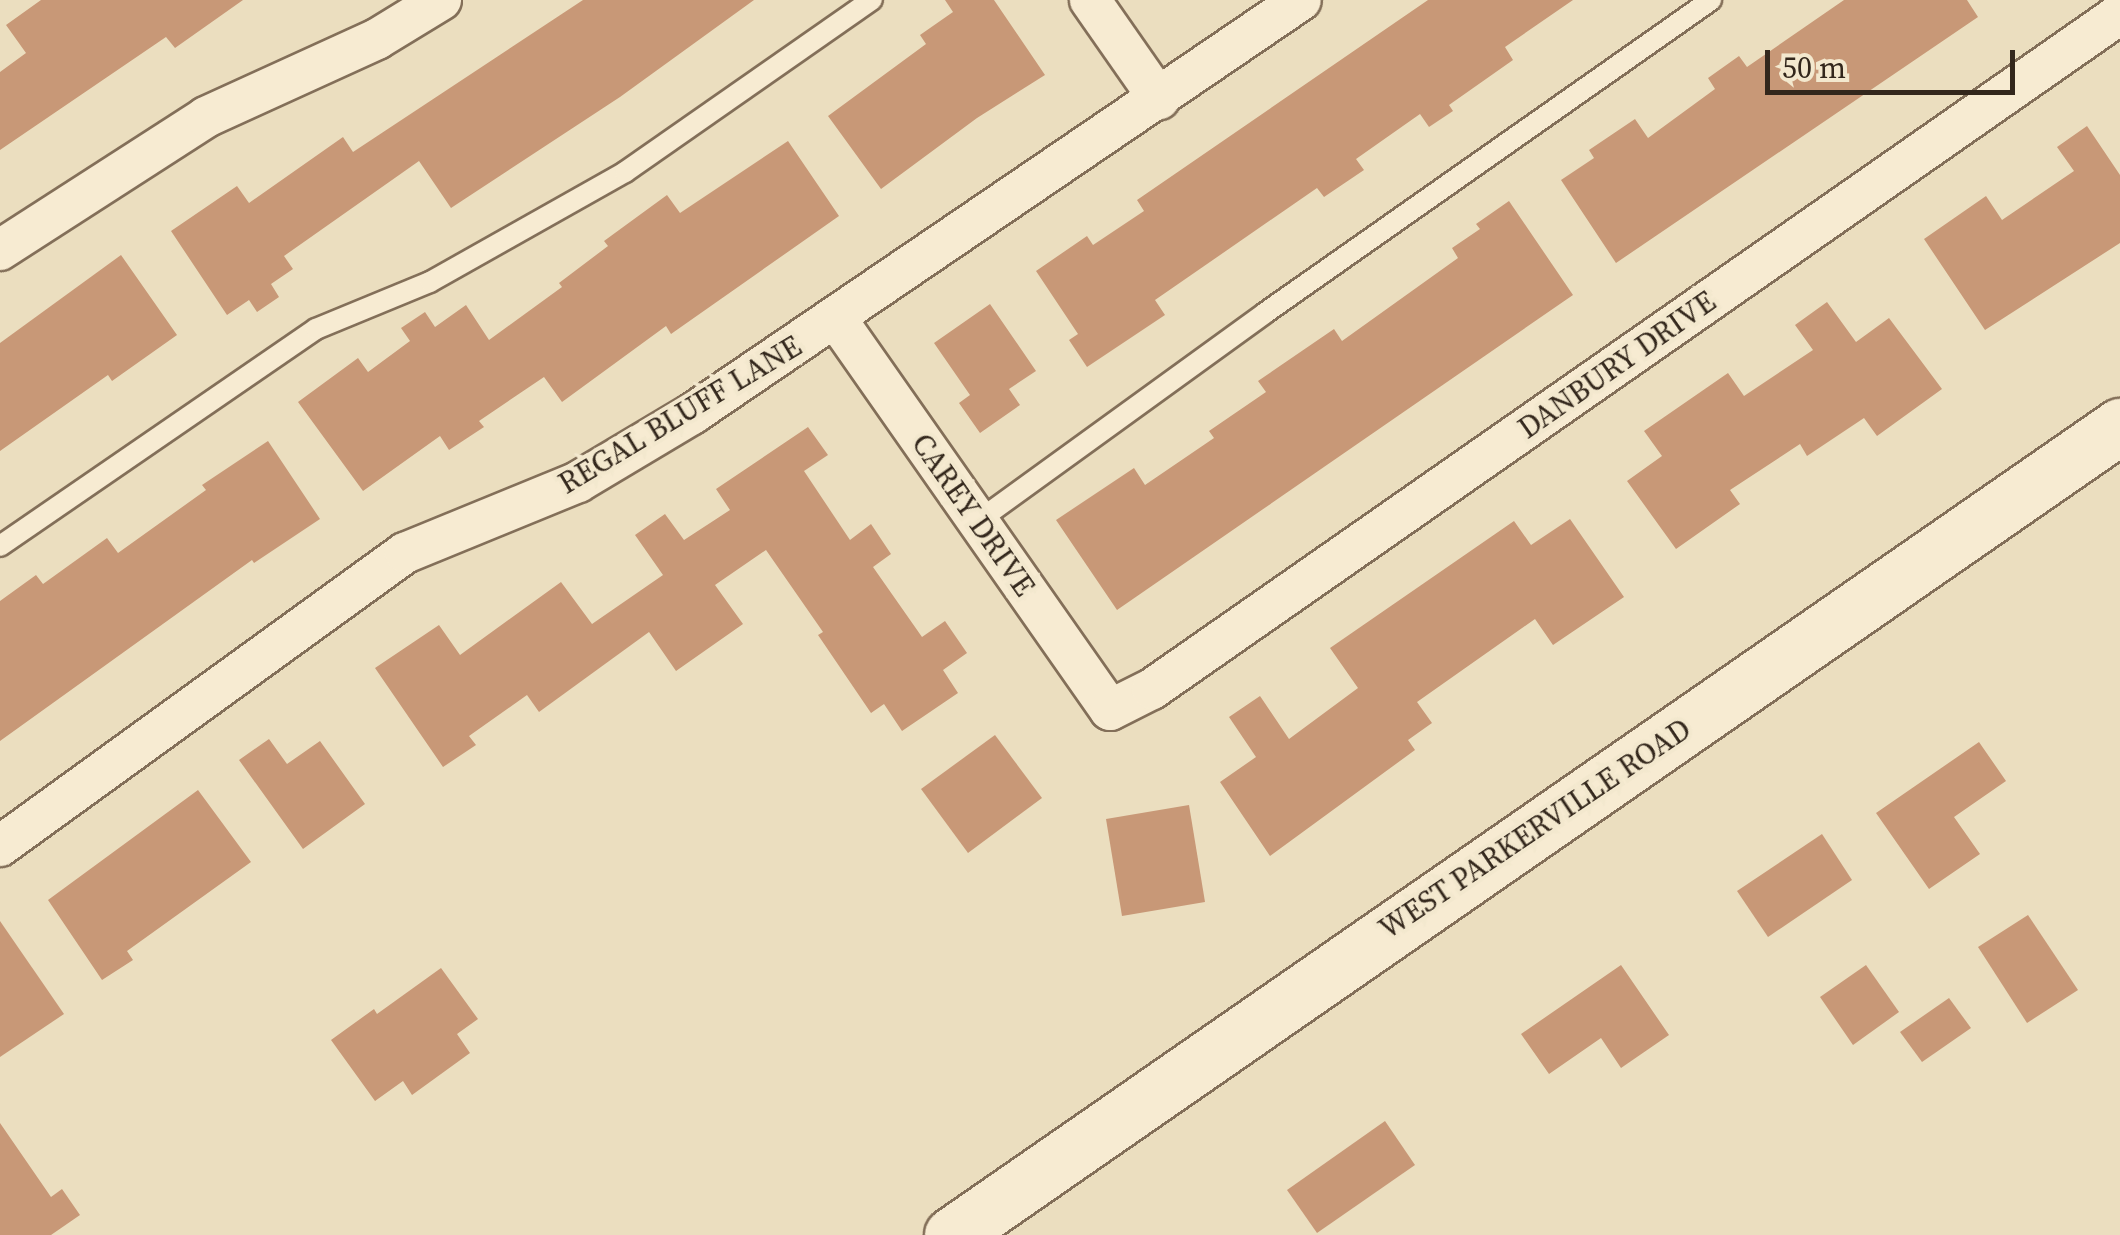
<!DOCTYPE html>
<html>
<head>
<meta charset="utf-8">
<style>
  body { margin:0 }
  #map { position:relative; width:2120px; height:1235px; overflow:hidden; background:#ebdebf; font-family:"Source Serif 4",serif }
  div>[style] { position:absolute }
  .building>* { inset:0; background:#c89877 }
  .roads { filter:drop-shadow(2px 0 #836f59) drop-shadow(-2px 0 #836f59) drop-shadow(0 2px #836f59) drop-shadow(0 -2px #836f59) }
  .service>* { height:20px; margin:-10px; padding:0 10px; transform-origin:10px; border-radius:10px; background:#f7ebd2 }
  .minor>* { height:40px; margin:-20px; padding:0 20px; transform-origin:20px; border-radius:20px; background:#f7ebd2 }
  .secondary>* { height:55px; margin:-27.5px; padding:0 27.5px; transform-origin:27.5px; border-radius:27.5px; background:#f7ebd2 }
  span { translate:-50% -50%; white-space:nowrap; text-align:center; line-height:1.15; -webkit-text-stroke:8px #f3e8ce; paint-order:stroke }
  .street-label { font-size:30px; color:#33271c }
  .scale { position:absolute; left:1765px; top:50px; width:250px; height:45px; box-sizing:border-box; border:5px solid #33271c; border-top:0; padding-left:12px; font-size:30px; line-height:35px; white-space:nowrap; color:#33271c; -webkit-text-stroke:8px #f3e8ce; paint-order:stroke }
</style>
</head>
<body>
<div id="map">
  <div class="building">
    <div style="clip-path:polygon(41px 0,243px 0,175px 48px,166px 37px,0 150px,0 72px,26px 53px,6px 25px)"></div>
    <div style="clip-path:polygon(583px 0,754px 0,620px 97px,451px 208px,419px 161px,284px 256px,293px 269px,271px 284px,279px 297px,257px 312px,249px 300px,227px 315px,171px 231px,237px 186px,249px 203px,343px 137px,353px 152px)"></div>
    <div style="clip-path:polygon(945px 0,994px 0,1045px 75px,977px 118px,881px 189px,828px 116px,926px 44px,920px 35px,953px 12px)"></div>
    <div style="clip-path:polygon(1428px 0,1573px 0,1505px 47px,1513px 60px,1449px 105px,1453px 111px,1429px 127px,1420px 114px,1356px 159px,1364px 170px,1324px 197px,1317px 188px,1155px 300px,1165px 315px,1087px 367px,1069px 340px,1078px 334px,1036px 271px,1087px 236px,1093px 245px,1144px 211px,1137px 200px)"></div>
    <div style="clip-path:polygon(1844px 0,1967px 0,1978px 17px,1616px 263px,1561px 180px,1594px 158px,1589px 150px,1635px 119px,1648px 138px,1715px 89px,1708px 78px,1739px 56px,1747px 67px)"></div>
    <div style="clip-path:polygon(2087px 126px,2120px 175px,2120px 243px,1985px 330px,1924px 239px,1986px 196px,2002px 220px,2074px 171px,2057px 147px)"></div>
    <div style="clip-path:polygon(788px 141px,839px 216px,671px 334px,666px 326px,562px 402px,544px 377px,479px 421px,484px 427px,449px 450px,440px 436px,363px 491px,298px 402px,358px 358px,368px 372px,410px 341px,401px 328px,425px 312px,435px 327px,466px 305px,489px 340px,562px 287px,559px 283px,608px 246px,604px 241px,667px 195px,680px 213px)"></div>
    <div style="clip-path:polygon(1509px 201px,1573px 295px,1117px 610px,1056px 520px,1134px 468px,1145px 485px,1214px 438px,1209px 431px,1266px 392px,1258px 381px,1334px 329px,1342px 341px,1458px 258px,1452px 248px,1480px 229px,1476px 224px)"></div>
    <div style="clip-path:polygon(121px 255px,177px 335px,112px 381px,108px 375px,0 451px,0 343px)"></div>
    <div style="clip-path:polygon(1827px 302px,1856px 342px,1889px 318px,1942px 389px,1877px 436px,1864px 418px,1807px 456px,1800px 444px,1730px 490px,1740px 504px,1676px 549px,1627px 481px,1662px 456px,1644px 431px,1728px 373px,1744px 396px,1813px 350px,1795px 325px)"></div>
    <div style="clip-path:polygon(990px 304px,1036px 371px,1009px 389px,1020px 405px,980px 433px,959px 403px,970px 395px,934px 343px)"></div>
    <div style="clip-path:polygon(808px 427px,828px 455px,804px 471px,850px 540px,871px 524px,891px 554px,873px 567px,922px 637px,945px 621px,967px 653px,943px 670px,958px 693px,902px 731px,884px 704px,871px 713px,818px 635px,823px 632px,766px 550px,715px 585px,743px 624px,676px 671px,649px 632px,539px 712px,527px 695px,469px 736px,476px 745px,443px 767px,375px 668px,439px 625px,460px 655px,561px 582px,592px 624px,663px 575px,635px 535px,665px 514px,684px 540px,730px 510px,716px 489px)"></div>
    <div style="clip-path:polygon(268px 441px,320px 519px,254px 563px,252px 560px,0 741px,0 601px,36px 575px,43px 584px,107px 538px,118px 553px,206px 490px,202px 485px)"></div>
    <div style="clip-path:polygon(1570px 519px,1624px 597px,1553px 645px,1535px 619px,1417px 702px,1432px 723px,1408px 740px,1415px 750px,1270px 856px,1220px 782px,1256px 757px,1229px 717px,1260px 696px,1289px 739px,1358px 688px,1330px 648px,1514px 521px,1531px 545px)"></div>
    <div style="clip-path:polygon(995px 735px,1042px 798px,968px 853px,921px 789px)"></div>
    <div style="clip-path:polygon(269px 739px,287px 764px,320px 741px,365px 804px,303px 849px,239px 760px)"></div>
    <div style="clip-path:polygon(1979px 742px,2006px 781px,1954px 817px,1980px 854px,1929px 889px,1876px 813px)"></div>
    <div style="clip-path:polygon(198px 790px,251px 862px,127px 951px,133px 960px,102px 980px,48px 900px)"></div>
    <div style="clip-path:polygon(1189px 805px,1205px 902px,1122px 916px,1106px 819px)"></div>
    <div style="clip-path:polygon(1822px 834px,1852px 880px,1768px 937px,1737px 891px)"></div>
    <div style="clip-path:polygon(2028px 915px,2078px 990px,2027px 1023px,1978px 947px)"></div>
    <div style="clip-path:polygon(0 921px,64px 1014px,0 1057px)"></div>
    <div style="clip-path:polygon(1621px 965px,1669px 1035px,1621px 1068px,1601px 1038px,1549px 1074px,1521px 1034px)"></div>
    <div style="clip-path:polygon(1866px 965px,1899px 1012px,1853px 1045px,1820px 997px)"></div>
    <div style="clip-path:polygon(441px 968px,478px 1019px,457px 1034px,470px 1053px,412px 1095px,403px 1081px,375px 1101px,331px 1040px,374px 1009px,377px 1014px)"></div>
    <div style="clip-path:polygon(1949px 998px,1971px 1028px,1922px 1062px,1900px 1032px)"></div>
    <div style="clip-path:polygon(1385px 1121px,1415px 1165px,1317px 1233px,1287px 1190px)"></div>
    <div style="clip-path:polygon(0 1123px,51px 1197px,62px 1189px,80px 1215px,51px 1235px,0 1235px)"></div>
  </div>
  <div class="roads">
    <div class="service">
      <div style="left:978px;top:521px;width:354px;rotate:-35.9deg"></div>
      <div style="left:1265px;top:313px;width:545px;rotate:-35.06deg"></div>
      <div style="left:0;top:546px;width:383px;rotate:-34.5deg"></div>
      <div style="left:316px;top:329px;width:123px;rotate:-22.4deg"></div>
      <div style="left:430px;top:282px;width:224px;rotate:-29.4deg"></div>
      <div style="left:625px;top:172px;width:301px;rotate:-34.9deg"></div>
    </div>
    <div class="minor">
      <div style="left:1090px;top:0;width:121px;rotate:55.1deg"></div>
      <div style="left:0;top:250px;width:245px;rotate:-32.8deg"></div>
      <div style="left:206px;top:117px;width:188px;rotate:-24.5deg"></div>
      <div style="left:377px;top:39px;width:75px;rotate:-31.4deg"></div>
      <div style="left:837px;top:320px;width:476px;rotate:55deg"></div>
      <div style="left:1110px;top:710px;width:47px;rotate:-26.6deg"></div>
      <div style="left:1152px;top:689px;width:1180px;rotate:-34.89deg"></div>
      <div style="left:0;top:846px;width:500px;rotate:-35.9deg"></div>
      <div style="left:405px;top:553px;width:187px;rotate:-22.3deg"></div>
      <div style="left:578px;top:482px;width:133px;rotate:-30.8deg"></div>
      <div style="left:692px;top:414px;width:736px;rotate:-34.21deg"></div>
    </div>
    <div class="secondary">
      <div style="left:952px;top:1235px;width:1421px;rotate:-34.71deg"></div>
    </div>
  </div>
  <div class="street-label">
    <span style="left:1617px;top:365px;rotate:-35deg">DANBURY DRIVE</span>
    <span style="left:680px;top:415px;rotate:-31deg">REGAL BLUFF LANE</span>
    <span style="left:973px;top:515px;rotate:55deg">CAREY DRIVE</span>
    <span style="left:1535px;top:829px;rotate:-34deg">WEST PARKERVILLE ROAD</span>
  </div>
  <div class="scale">50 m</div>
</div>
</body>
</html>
